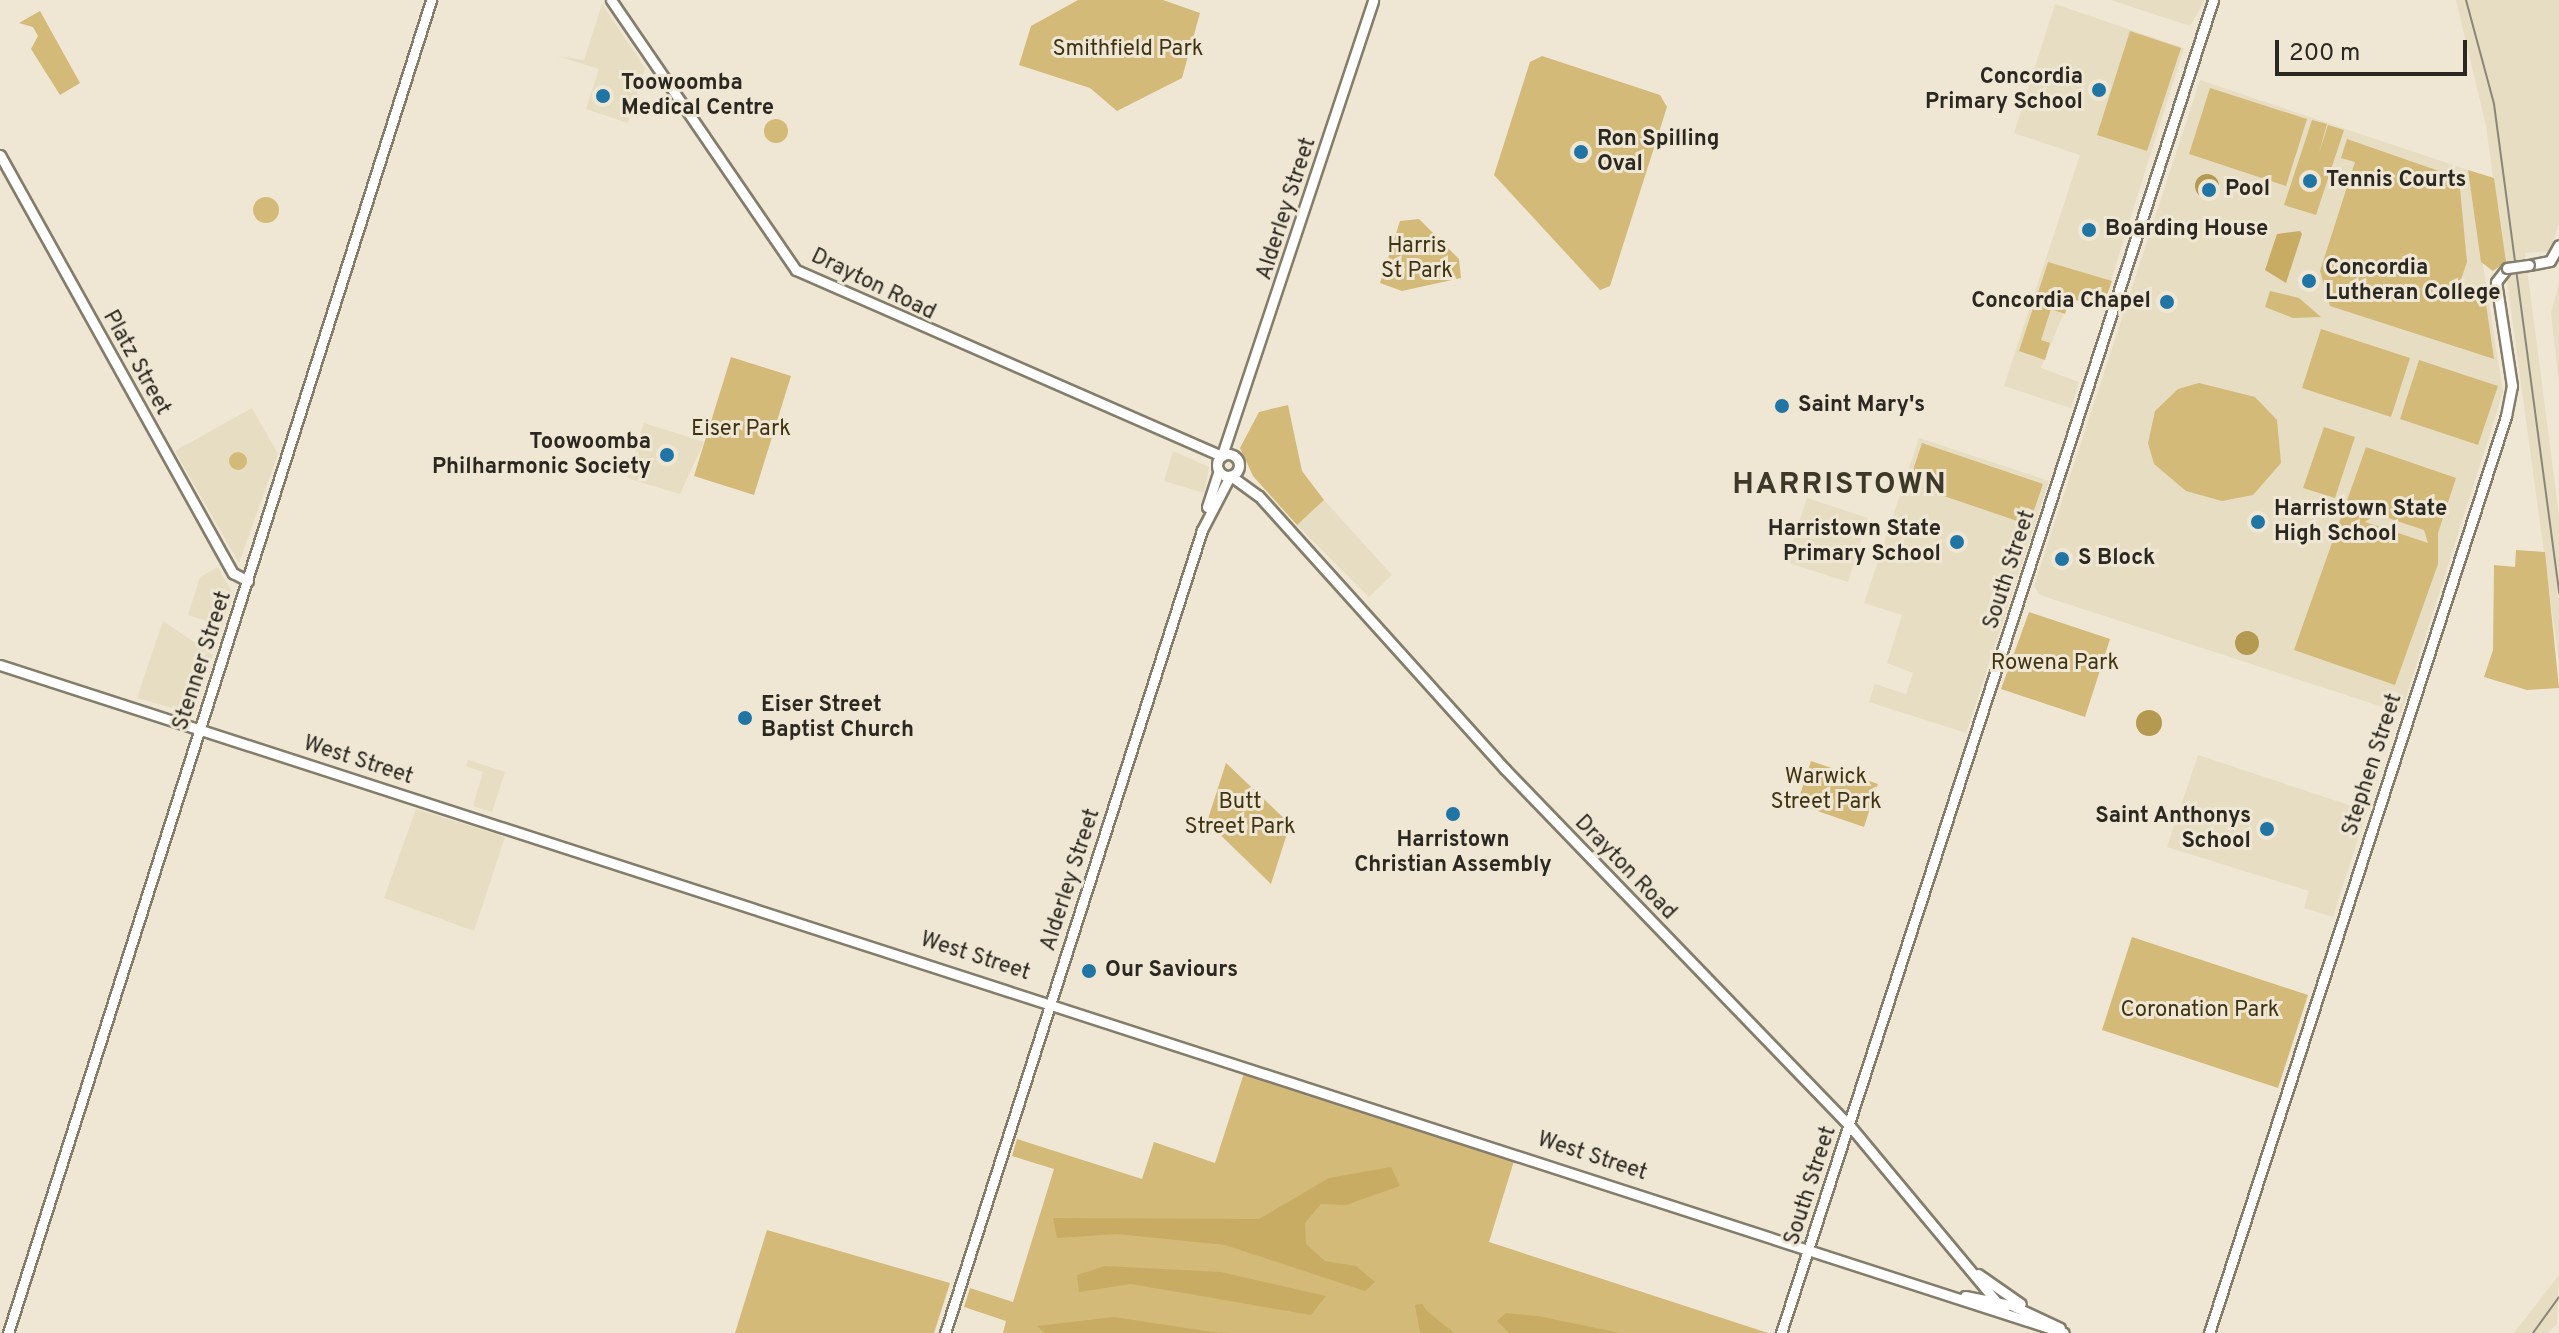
<!DOCTYPE html>
<html>
<head>
<meta charset="utf-8">
<style>
  body { margin:0 }
  #map { position:relative; width:2559px; height:1333px; overflow:hidden; background:#efe7d4; font-family:Overpass,sans-serif }
  div>[style] { position:absolute }
  .built>* { inset:0; background:#e7ddc2 }
  .green>* { inset:0; background:#d3ba79 }
  .round { border-radius:50% }
  .forest>* { inset:0; background:#c8ac63 }
  .water>* { inset:0; background:#b49951 }
  .roads { filter:drop-shadow(2px 0 #847d6b) drop-shadow(-2px 0 #847d6b) drop-shadow(0 2px #847d6b) drop-shadow(0 -2px #847d6b) }
  .secondary>* { height:9px; margin:-4.5px; padding:0 4.5px; transform-origin:4.5px; border-radius:4.5px; background:#fff }
  .secondary>.ring { margin:-4.5px; padding:0; box-sizing:content-box; background:none; border:9px solid #fff; border-radius:50% }
  .rail>* { height:2px; margin:-1px; padding:0 1px; transform-origin:1px; border-radius:1px; background:#8c8679 }
  .bridges { filter:drop-shadow(2px 0 #847d6b) drop-shadow(-2px 0 #847d6b) drop-shadow(0 2px #847d6b) drop-shadow(0 -2px #847d6b) }
  .secondary-bridge>* { height:9px; margin:-4.5px; padding:0 4.5px; transform-origin:4.5px; border-radius:4.5px; background:#fff }
  .dots>* { width:22px; height:22px; translate:-50% -50%; box-sizing:border-box; border:4px solid #efe7d4; border-radius:50% }
  span { translate:-50% -50%; white-space:nowrap; text-align:center; line-height:1.15; -webkit-text-stroke:6px #efe7d4; paint-order:stroke }
  .park-label { font-size:22px; color:#3f3312 }
  .poi-label { font-size:22px; color:#2b2821; font-weight:700 }
  .right { translate:-100% -50%; text-align:right }
  .left { translate:0 -50%; text-align:left }
  .street-label { font-size:22px; color:#2b2821 }
  .district-label { font-size:30px; color:#3e3828; font-weight:700; letter-spacing:2px }
  .scale { position:absolute; left:2275px; top:40px; width:192px; height:36px; box-sizing:border-box; border:4px solid #2b2821; border-top:0; padding-left:10px; font-size:24px; line-height:28px; white-space:nowrap; color:#2b2821; -webkit-text-stroke:6px #efe7d4; paint-order:stroke }
</style>
</head>
<body>
<div id="map">
  <div class="built">
    <div style="clip-path:polygon(2111px 0,2205px 0,2190px 26px)"></div>
    <div style="clip-path:polygon(2456px 0,2559px 0,2559px 223px,2550px 251px,2525px 253px,2559px 515px,2559px 663px,2486px 126px)"></div>
    <div style="clip-path:polygon(602px 4px,645px 68px,628px 123px,586px 109px,599px 69px,557px 56px,584px 60px)"></div>
    <div style="clip-path:polygon(2055px 4px,2184px 48px,2102px 309px,2070px 298px,2041px 368px,2079px 382px,2071px 408px,2004px 386px,2080px 155px,2014px 133px)"></div>
    <div style="clip-path:polygon(2200px 80px,2468px 170px,2503px 392px,2401px 713px,2040px 595px,2034px 586px)"></div>
    <div style="clip-path:polygon(2559px 282px,2559px 385px,2551px 313px)"></div>
    <div style="clip-path:polygon(252px 408px,278px 454px,239px 563px,175px 451px)"></div>
    <div style="clip-path:polygon(644px 423px,704px 442px,680px 494px,627px 478px)"></div>
    <div style="clip-path:polygon(1919px 438px,2049px 481px,1966px 733px,1869px 702px,1875px 684px,1906px 694px,1913px 673px,1887px 663px,1902px 615px,1864px 603px)"></div>
    <div style="clip-path:polygon(1173px 451px,1209px 467px,1204px 493px,1164px 481px)"></div>
    <div style="clip-path:polygon(1807px 498px,1868px 518px,1848px 582px,1786px 562px)"></div>
    <div style="clip-path:polygon(1324px 500px,1392px 575px,1369px 597px,1297px 525px)"></div>
    <div style="clip-path:polygon(218px 567px,233px 594px,222px 626px,188px 615px,200px 577px)"></div>
    <div style="clip-path:polygon(163px 621px,213px 655px,190px 713px,137px 698px)"></div>
    <div style="clip-path:polygon(2198px 755px,2367px 811px,2333px 917px,2304px 908px,2309px 891px,2167px 847px)"></div>
    <div style="clip-path:polygon(468px 760px,505px 772px,492px 812px,473px 806px,483px 772px,466px 766px)"></div>
    <div style="clip-path:polygon(416px 809px,505px 837px,474px 931px,384px 898px)"></div>
    <div style="clip-path:polygon(2559px 1275px,2557px 1324px,2548px 1333px,2514px 1333px)"></div>
  </div>
  <div class="green">
    <div style="clip-path:polygon(1078px 0,1163px 0,1200px 13px,1182px 78px,1117px 111px,1090px 88px,1019px 65px,1031px 26px)"></div>
    <div style="clip-path:polygon(40px 11px,80px 83px,60px 95px,31px 49px,38px 36px,33px 27px,19px 23px)"></div>
    <div style="clip-path:polygon(2130px 31px,2181px 48px,2147px 151px,2097px 135px)"></div>
    <div style="clip-path:polygon(1542px 56px,1660px 95px,1667px 107px,1610px 286px,1600px 290px,1494px 175px,1530px 62px)"></div>
    <div style="clip-path:polygon(2210px 88px,2307px 119px,2286px 186px,2189px 154px)"></div>
    <div class="round" style="left:764px;top:119px;width:24px;height:24px"></div>
    <div style="clip-path:polygon(2312px 120px,2327px 124px,2319px 153px,2328px 125px,2344px 130px,2316px 215px,2284px 205px)"></div>
    <div style="clip-path:polygon(2347px 139px,2459px 178px,2467px 262px,2458px 288px,2485px 297px,2494px 359px,2330px 306px,2320px 271px,2355px 162px,2341px 158px)"></div>
    <div style="clip-path:polygon(2468px 170px,2494px 178px,2506px 262px,2493px 271px,2481px 262px)"></div>
    <div class="round" style="left:253px;top:197px;width:26px;height:26px"></div>
    <div style="clip-path:polygon(1419px 219px,1459px 259px,1461px 278px,1402px 291px,1380px 283px,1400px 221px)"></div>
    <div style="clip-path:polygon(2048px 262px,2112px 281px,2102px 309px,2070px 298px,2065px 314px,2051px 309px,2041px 340px,2050px 343px,2045px 360px,2019px 351px)"></div>
    <div style="clip-path:polygon(2270px 291px,2299px 298px,2321px 317px,2293px 318px,2265px 307px)"></div>
    <div style="clip-path:polygon(2321px 329px,2410px 358px,2391px 417px,2302px 388px)"></div>
    <div style="clip-path:polygon(731px 357px,791px 376px,754px 495px,694px 476px)"></div>
    <div style="clip-path:polygon(2419px 360px,2498px 386px,2478px 445px,2400px 419px)"></div>
    <div style="clip-path:polygon(2199px 383px,2255px 397px,2277px 420px,2281px 463px,2253px 495px,2222px 501px,2186px 491px,2154px 464px,2148px 443px,2155px 411px,2178px 389px)"></div>
    <div style="clip-path:polygon(1288px 405px,1302px 471px,1324px 500px,1297px 525px,1253px 476px,1240px 448px,1259px 412px)"></div>
    <div style="clip-path:polygon(2324px 427px,2355px 437px,2335px 498px,2303px 488px)"></div>
    <div style="clip-path:polygon(1922px 443px,2043px 484px,2029px 525px,1938px 494px,1942px 483px,1912px 473px)"></div>
    <div style="clip-path:polygon(evenodd,2366px 447px,2456px 478px,2438px 533px,2438px 564px,2395px 685px,2294px 650px,2366px 447px,2376px 514px,2424px 530px,2428px 543px,2365px 522px,2376px 514px)"></div>
    <div class="round" style="left:229px;top:452px;width:18px;height:18px"></div>
    <div style="clip-path:polygon(2516px 550px,2545px 552px,2559px 688px,2527px 690px,2484px 677px,2493px 650px,2494px 565px,2515px 567px)"></div>
    <div style="clip-path:polygon(2029px 612px,2110px 639px,2085px 717px,2001px 689px)"></div>
    <div style="clip-path:polygon(1811px 761px,1878px 784px,1864px 827px,1797px 804px)"></div>
    <div style="clip-path:polygon(1226px 763px,1290px 824px,1271px 884px,1207px 822px)"></div>
    <div style="clip-path:polygon(2132px 937px,2308px 995px,2278px 1088px,2102px 1030px)"></div>
    <div style="clip-path:polygon(1244px 1073px,1514px 1161px,1489px 1242px,1768px 1333px,1003px 1333px,1006px 1321px,964px 1307px,970px 1288px,1013px 1302px,1054px 1169px,1012px 1156px,1017px 1139px,1142px 1179px,1154px 1142px,1215px 1163px)"></div>
    <div style="clip-path:polygon(767px 1230px,950px 1283px,934px 1333px,735px 1333px)"></div>
  </div>
  <div class="forest">
    <div style="clip-path:polygon(2300px 231px,2302px 234px,2286px 283px,2265px 270px,2277px 234px)"></div>
    <div style="clip-path:polygon(1391px 1167px,1400px 1186px,1346px 1205px,1321px 1204px,1305px 1223px,1306px 1244px,1325px 1261px,1356px 1266px,1375px 1282px,1365px 1291px,1225px 1245px,1117px 1234px,1057px 1238px,1053px 1218px,1259px 1219px,1329px 1178px)"></div>
    <div style="clip-path:polygon(1105px 1266px,1221px 1272px,1326px 1296px,1311px 1315px,1131px 1284px,1079px 1292px,1077px 1275px)"></div>
    <div style="clip-path:polygon(1422px 1304px,1427px 1311px,1454px 1333px,1420px 1333px,1415px 1305px)"></div>
    <div style="clip-path:polygon(1506px 1313px,1538px 1316px,1620px 1333px,1509px 1333px,1497px 1321px)"></div>
    <div style="clip-path:polygon(1114px 1317px,1212px 1332px,1230px 1333px,1045px 1333px,1037px 1326px)"></div>
  </div>
  <div class="water">
    <div class="round" style="left:2195px;top:174px;width:24px;height:24px"></div>
    <div class="round" style="left:2235px;top:631px;width:24px;height:24px"></div>
    <div class="round" style="left:2136px;top:710px;width:26px;height:26px"></div>
  </div>
  <div class="roads">
    <div class="secondary">
      <div style="left:611px;top:0;width:327px;rotate:55.6deg"></div>
      <div style="left:796px;top:270px;width:464px;rotate:23.6deg"></div>
      <div style="left:0;top:155px;width:479px;rotate:60.9deg"></div>
      <div style="left:233px;top:573px;width:17px;rotate:28deg"></div>
      <div style="left:2529px;top:265px;width:21px;rotate:-11deg"></div>
      <div style="left:2550px;top:261px;width:18px;rotate:-61deg"></div>
      <div class="ring" style="left:1217px;top:454px;width:13px;height:13px"></div>
      <div style="left:1222px;top:455px;width:479px;rotate:-71.6deg"></div>
      <div style="left:1231px;top:476px;width:34px;rotate:36deg"></div>
      <div style="left:1259px;top:496px;width:367px;rotate:48deg"></div>
      <div style="left:1505px;top:769px;width:496px;rotate:46deg"></div>
      <div style="left:1850px;top:1126px;width:241px;rotate:50.2deg"></div>
      <div style="left:1207px;top:507px;width:38px;rotate:-72deg"></div>
      <div style="left:0;top:665px;width:2169px;rotate:17.93deg"></div>
      <div style="left:1978px;top:1274px;width:52px;rotate:34.9deg"></div>
      <div style="left:1965px;top:1296px;width:47px;rotate:11.1deg"></div>
      <div style="left:2011px;top:1305px;width:54px;rotate:25.1deg"></div>
      <div style="left:8px;top:1333px;width:1399px;rotate:-72.39deg"></div>
      <div style="left:945px;top:1333px;width:843px;rotate:-72.25deg"></div>
      <div style="left:1202px;top:530px;width:61px;rotate:-62.6deg"></div>
      <div style="left:1781px;top:1333px;width:1401px;rotate:-72.04deg"></div>
      <div style="left:2209px;top:1333px;width:964px;rotate:-72.05deg"></div>
      <div style="left:2506px;top:416px;width:31px;rotate:-79deg"></div>
      <div style="left:2512px;top:386px;width:105px;rotate:-98.7deg"></div>
      <div style="left:2496px;top:282px;width:18px;rotate:-52deg"></div>
    </div>
  </div>
  <div class="rail">
    <div style="left:2466px;top:0;width:108px;rotate:74.9deg"></div>
    <div style="left:2494px;top:104px;width:493px;rotate:82.4deg"></div>
    <div style="left:2533px;top:1333px;width:44px;rotate:-54.2deg"></div>
  </div>
  <div class="bridges">
    <div class="secondary-bridge">
      <div style="left:2507px;top:268px;width:22px;rotate:-8deg"></div>
    </div>
  </div>
  <div class="dots">
    <div style="left:2099px;top:90px;background:#2075a5"></div>
    <div style="left:603px;top:96px;background:#2075a5"></div>
    <div style="left:1581px;top:152px;background:#2075a5"></div>
    <div style="left:2310px;top:181px;background:#2075a5"></div>
    <div style="left:2209px;top:190px;background:#2075a5"></div>
    <div style="left:2089px;top:230px;background:#2075a5"></div>
    <div style="left:2309px;top:281px;background:#2075a5"></div>
    <div style="left:2167px;top:302px;background:#2075a5"></div>
    <div style="left:1782px;top:406px;background:#2075a5"></div>
    <div style="left:667px;top:455px;background:#2075a5"></div>
    <div style="left:2258px;top:522px;background:#2075a5"></div>
    <div style="left:1957px;top:542px;background:#2075a5"></div>
    <div style="left:2062px;top:559px;background:#2075a5"></div>
    <div style="left:745px;top:718px;background:#2075a5"></div>
    <div style="left:1453px;top:814px;background:#2075a5"></div>
    <div style="left:2267px;top:829px;background:#2075a5"></div>
    <div style="left:1089px;top:971px;background:#2075a5"></div>
  </div>
  <div class="park-label">
    <span style="left:1128px;top:50px">Smithfield Park</span>
    <span style="left:1417px;top:259px">Harris<br>St Park</span>
    <span style="left:741px;top:430px">Eiser Park</span>
    <span style="left:2055px;top:664px">Rowena Park</span>
    <span style="left:1826px;top:790px">Warwick<br>Street Park</span>
    <span style="left:1240px;top:815px">Butt<br>Street Park</span>
    <span style="left:2200px;top:1011px">Coronation Park</span>
  </div>
  <div class="poi-label">
    <span class="right" style="left:2083px;top:90px">Concordia<br>Primary School</span>
    <span class="left" style="left:621px;top:96px">Toowoomba<br>Medical Centre</span>
    <span class="left" style="left:1597px;top:152px">Ron Spilling<br>Oval</span>
    <span class="left" style="left:2326px;top:181px">Tennis Courts</span>
    <span class="left" style="left:2225px;top:190px">Pool</span>
    <span class="left" style="left:2105px;top:230px">Boarding House</span>
    <span class="left" style="left:2325px;top:281px">Concordia<br>Lutheran College</span>
    <span class="right" style="left:2151px;top:302px">Concordia Chapel</span>
    <span class="left" style="left:1798px;top:406px">Saint Mary's</span>
    <span class="right" style="left:651px;top:455px">Toowoomba<br>Philharmonic Society</span>
    <span class="left" style="left:2274px;top:522px">Harristown State<br>High School</span>
    <span class="right" style="left:1941px;top:542px">Harristown State<br>Primary School</span>
    <span class="left" style="left:2078px;top:559px">S Block</span>
    <span class="left" style="left:761px;top:718px">Eiser Street<br>Baptist Church</span>
    <span class="right" style="left:2251px;top:829px">Saint Anthonys<br>School</span>
    <span style="left:1453px;top:853px">Harristown<br>Christian Assembly</span>
    <span class="left" style="left:1105px;top:971px">Our Saviours</span>
  </div>
  <div class="street-label">
    <span style="left:1287px;top:209px;rotate:-72deg">Alderley Street</span>
    <span style="left:873px;top:285px;rotate:26deg">Drayton Road</span>
    <span style="left:136px;top:363px;rotate:61deg">Platz Street</span>
    <span style="left:2010px;top:570px;rotate:-72deg">South Street</span>
    <span style="left:203px;top:661px;rotate:-72deg">Stenner Street</span>
    <span style="left:358px;top:761px;rotate:18deg">West Street</span>
    <span style="left:2373px;top:765px;rotate:-72deg">Stephen Street</span>
    <span style="left:1625px;top:868px;rotate:46deg">Drayton Road</span>
    <span style="left:1071px;top:880px;rotate:-72deg">Alderley Street</span>
    <span style="left:975px;top:957px;rotate:18deg">West Street</span>
    <span style="left:1592px;top:1157px;rotate:18deg">West Street</span>
    <span style="left:1811px;top:1186px;rotate:-72deg">South Street</span>
  </div>
  <div class="district-label">
    <span style="left:1840px;top:486px">HARRISTOWN</span>
  </div>
  <div class="scale">200 m</div>
</div>
</body>
</html>
